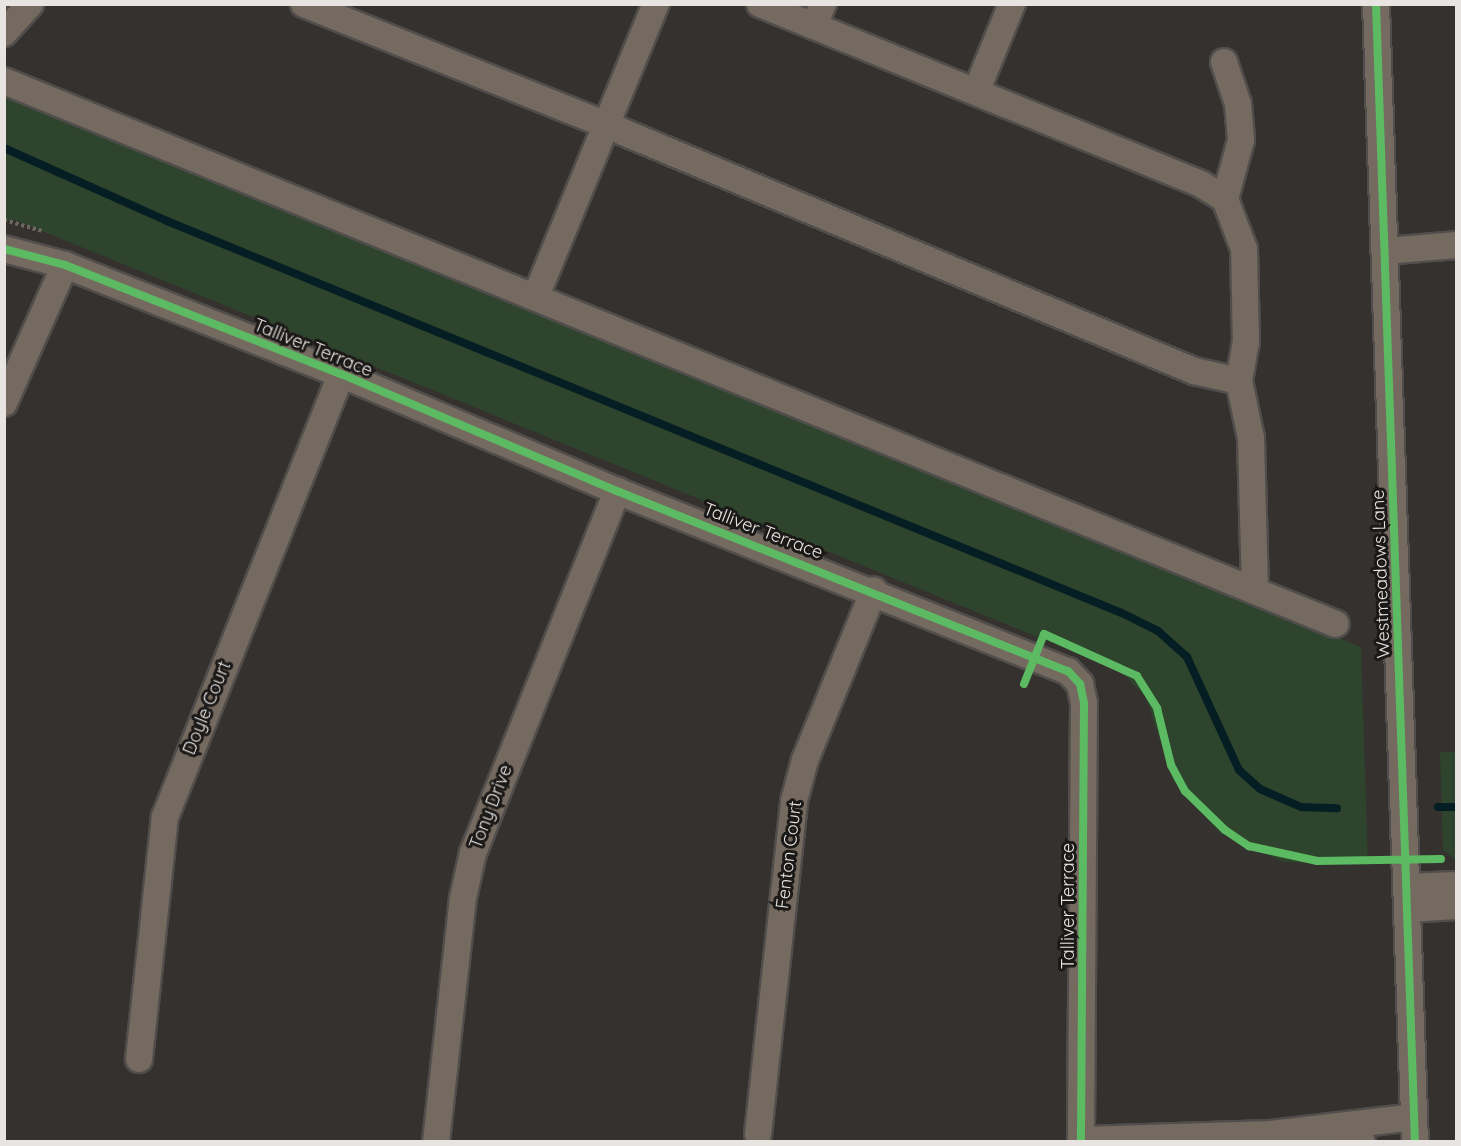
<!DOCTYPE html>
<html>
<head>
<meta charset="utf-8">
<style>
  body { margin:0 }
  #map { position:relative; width:1461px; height:1146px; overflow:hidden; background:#34312f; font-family:Quicksand,sans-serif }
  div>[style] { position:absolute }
  .green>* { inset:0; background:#2e442c }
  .stream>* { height:8px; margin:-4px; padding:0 4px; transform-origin:4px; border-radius:4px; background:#051e23 }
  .path>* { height:4px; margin-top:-2px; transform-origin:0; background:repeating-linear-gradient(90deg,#6e6761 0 3px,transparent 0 6px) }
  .roads { filter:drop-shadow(2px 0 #504e4c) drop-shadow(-2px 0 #504e4c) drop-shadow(0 2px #504e4c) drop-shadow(0 -2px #504e4c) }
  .minor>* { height:26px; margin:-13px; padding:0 13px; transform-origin:13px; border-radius:13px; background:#756a5f }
  .cycleway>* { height:8px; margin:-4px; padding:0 4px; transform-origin:4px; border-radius:4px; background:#5cba63 }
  span { translate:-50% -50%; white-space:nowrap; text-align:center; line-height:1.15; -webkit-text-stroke:6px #1b1918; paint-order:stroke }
  .street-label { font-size:18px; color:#e7e4e2 }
  .frame { position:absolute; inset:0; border:6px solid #e7e4e2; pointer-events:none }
</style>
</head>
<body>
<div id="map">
  <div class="green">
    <div style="clip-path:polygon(5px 93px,1361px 647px,1368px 865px,1284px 862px,1220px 833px,1173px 780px,1146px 698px,1121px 671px,15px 220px,5px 221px)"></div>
    <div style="clip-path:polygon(1440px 752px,1456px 752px,1456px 860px,1443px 850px)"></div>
  </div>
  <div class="stream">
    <div style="left:4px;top:148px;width:179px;rotate:24.1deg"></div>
    <div style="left:167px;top:221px;width:1032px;rotate:22.32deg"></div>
    <div style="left:1122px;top:613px;width:40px;rotate:26.6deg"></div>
    <div style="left:1158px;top:631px;width:39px;rotate:42deg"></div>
    <div style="left:1187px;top:657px;width:124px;rotate:65.3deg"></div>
    <div style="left:1239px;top:770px;width:28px;rotate:42deg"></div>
    <div style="left:1260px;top:789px;width:45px;rotate:23.7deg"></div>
    <div style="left:1301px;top:807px;width:36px;rotate:2deg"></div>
    <div style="left:1438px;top:807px;width:18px"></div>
  </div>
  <div class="path">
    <div style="left:4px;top:220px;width:40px;rotate:16deg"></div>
  </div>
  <div class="roads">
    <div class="minor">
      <div style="left:304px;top:4px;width:323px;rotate:21.8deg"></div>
      <div style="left:604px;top:124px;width:640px;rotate:22.72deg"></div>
      <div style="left:1194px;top:371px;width:46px;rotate:12.5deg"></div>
      <div style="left:1239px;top:381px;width:39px;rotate:-80deg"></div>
      <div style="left:1246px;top:343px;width:94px;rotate:-91.2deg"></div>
      <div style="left:1244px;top:249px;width:53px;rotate:-110.8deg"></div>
      <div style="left:1225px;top:199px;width:28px;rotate:-148deg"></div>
      <div style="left:1201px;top:184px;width:418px;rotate:-157.8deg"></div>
      <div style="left:760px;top:4px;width:58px;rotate:22.2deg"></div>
      <div style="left:814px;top:26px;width:24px;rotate:-68deg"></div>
      <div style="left:1376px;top:4px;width:1139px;rotate:88.04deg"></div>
      <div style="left:4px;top:33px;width:39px;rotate:-48deg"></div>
      <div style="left:1224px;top:62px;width:44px;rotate:71.6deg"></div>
      <div style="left:1238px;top:104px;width:36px;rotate:85deg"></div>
      <div style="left:1241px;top:140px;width:61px;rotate:105.2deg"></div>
      <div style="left:4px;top:81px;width:1438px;rotate:22.18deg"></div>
      <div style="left:976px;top:92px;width:95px;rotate:-67.8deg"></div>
      <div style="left:4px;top:249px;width:63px;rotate:14.7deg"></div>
      <div style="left:65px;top:265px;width:297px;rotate:21.6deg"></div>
      <div style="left:341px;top:374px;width:300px;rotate:23deg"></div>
      <div style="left:617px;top:491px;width:486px;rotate:21.8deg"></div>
      <div style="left:1068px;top:671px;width:18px;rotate:47deg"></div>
      <div style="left:1080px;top:684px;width:19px;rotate:78deg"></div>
      <div style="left:1084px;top:703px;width:439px;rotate:90.4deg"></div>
      <div style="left:1385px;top:251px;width:71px;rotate:-4.8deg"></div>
      <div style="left:536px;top:296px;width:316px;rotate:-67.7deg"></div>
      <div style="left:1239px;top:381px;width:58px;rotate:78.1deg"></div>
      <div style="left:1251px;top:438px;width:152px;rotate:88.5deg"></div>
      <div style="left:4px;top:403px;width:151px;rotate:-66.2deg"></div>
      <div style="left:1407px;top:887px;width:49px;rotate:-2.3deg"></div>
      <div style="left:1408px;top:909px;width:48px;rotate:-3.6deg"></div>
      <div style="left:139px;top:1059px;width:243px;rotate:-83.9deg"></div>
      <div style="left:165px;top:817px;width:477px;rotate:-68.3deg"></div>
      <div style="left:758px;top:1134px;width:335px;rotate:-83.8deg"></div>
      <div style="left:794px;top:801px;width:42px;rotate:-75deg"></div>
      <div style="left:805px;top:760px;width:183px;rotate:-67.9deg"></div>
      <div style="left:1319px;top:1138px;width:43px;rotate:5.3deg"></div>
      <div style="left:1081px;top:1140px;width:190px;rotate:-1.8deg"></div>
      <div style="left:1271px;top:1134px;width:143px;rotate:-6.8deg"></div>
      <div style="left:436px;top:1142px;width:245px;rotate:-83.7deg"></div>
      <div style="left:463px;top:898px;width:46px;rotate:-77.5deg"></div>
      <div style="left:473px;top:853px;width:390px;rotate:-68.3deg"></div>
    </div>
  </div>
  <div class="cycleway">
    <div style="left:1376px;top:4px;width:1139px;rotate:88.04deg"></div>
    <div style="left:4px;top:249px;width:63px;rotate:14.7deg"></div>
    <div style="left:65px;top:265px;width:297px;rotate:21.6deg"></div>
    <div style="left:341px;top:374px;width:300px;rotate:23deg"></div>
    <div style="left:617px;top:491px;width:486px;rotate:21.8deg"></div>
    <div style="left:1068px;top:671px;width:18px;rotate:47deg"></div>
    <div style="left:1080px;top:684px;width:19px;rotate:78deg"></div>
    <div style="left:1084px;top:703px;width:439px;rotate:90.4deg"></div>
    <div style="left:1024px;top:684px;width:54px;rotate:-68.2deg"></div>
    <div style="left:1044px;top:634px;width:102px;rotate:24.3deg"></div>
    <div style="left:1137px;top:676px;width:38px;rotate:58deg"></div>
    <div style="left:1157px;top:708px;width:59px;rotate:76.2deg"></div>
    <div style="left:1171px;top:765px;width:30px;rotate:62deg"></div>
    <div style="left:1185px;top:791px;width:56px;rotate:44.3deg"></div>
    <div style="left:1225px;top:830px;width:29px;rotate:34deg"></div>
    <div style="left:1249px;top:846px;width:70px;rotate:12.4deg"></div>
    <div style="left:1317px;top:861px;width:124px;rotate:-0.9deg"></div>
  </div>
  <div class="street-label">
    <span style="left:313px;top:348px;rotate:22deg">Talliver Terrace</span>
    <span style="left:763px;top:531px;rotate:21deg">Talliver Terrace</span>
    <span style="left:1381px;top:574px;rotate:-92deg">Westmeadows Lane</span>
    <span style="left:207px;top:708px;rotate:-68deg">Doyle Court</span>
    <span style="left:491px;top:807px;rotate:-69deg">Tony Drive</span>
    <span style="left:789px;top:855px;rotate:-83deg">Fenton Court</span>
    <span style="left:1068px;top:906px;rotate:-90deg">Talliver Terrace</span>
  </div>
  <div class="frame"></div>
</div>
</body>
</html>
